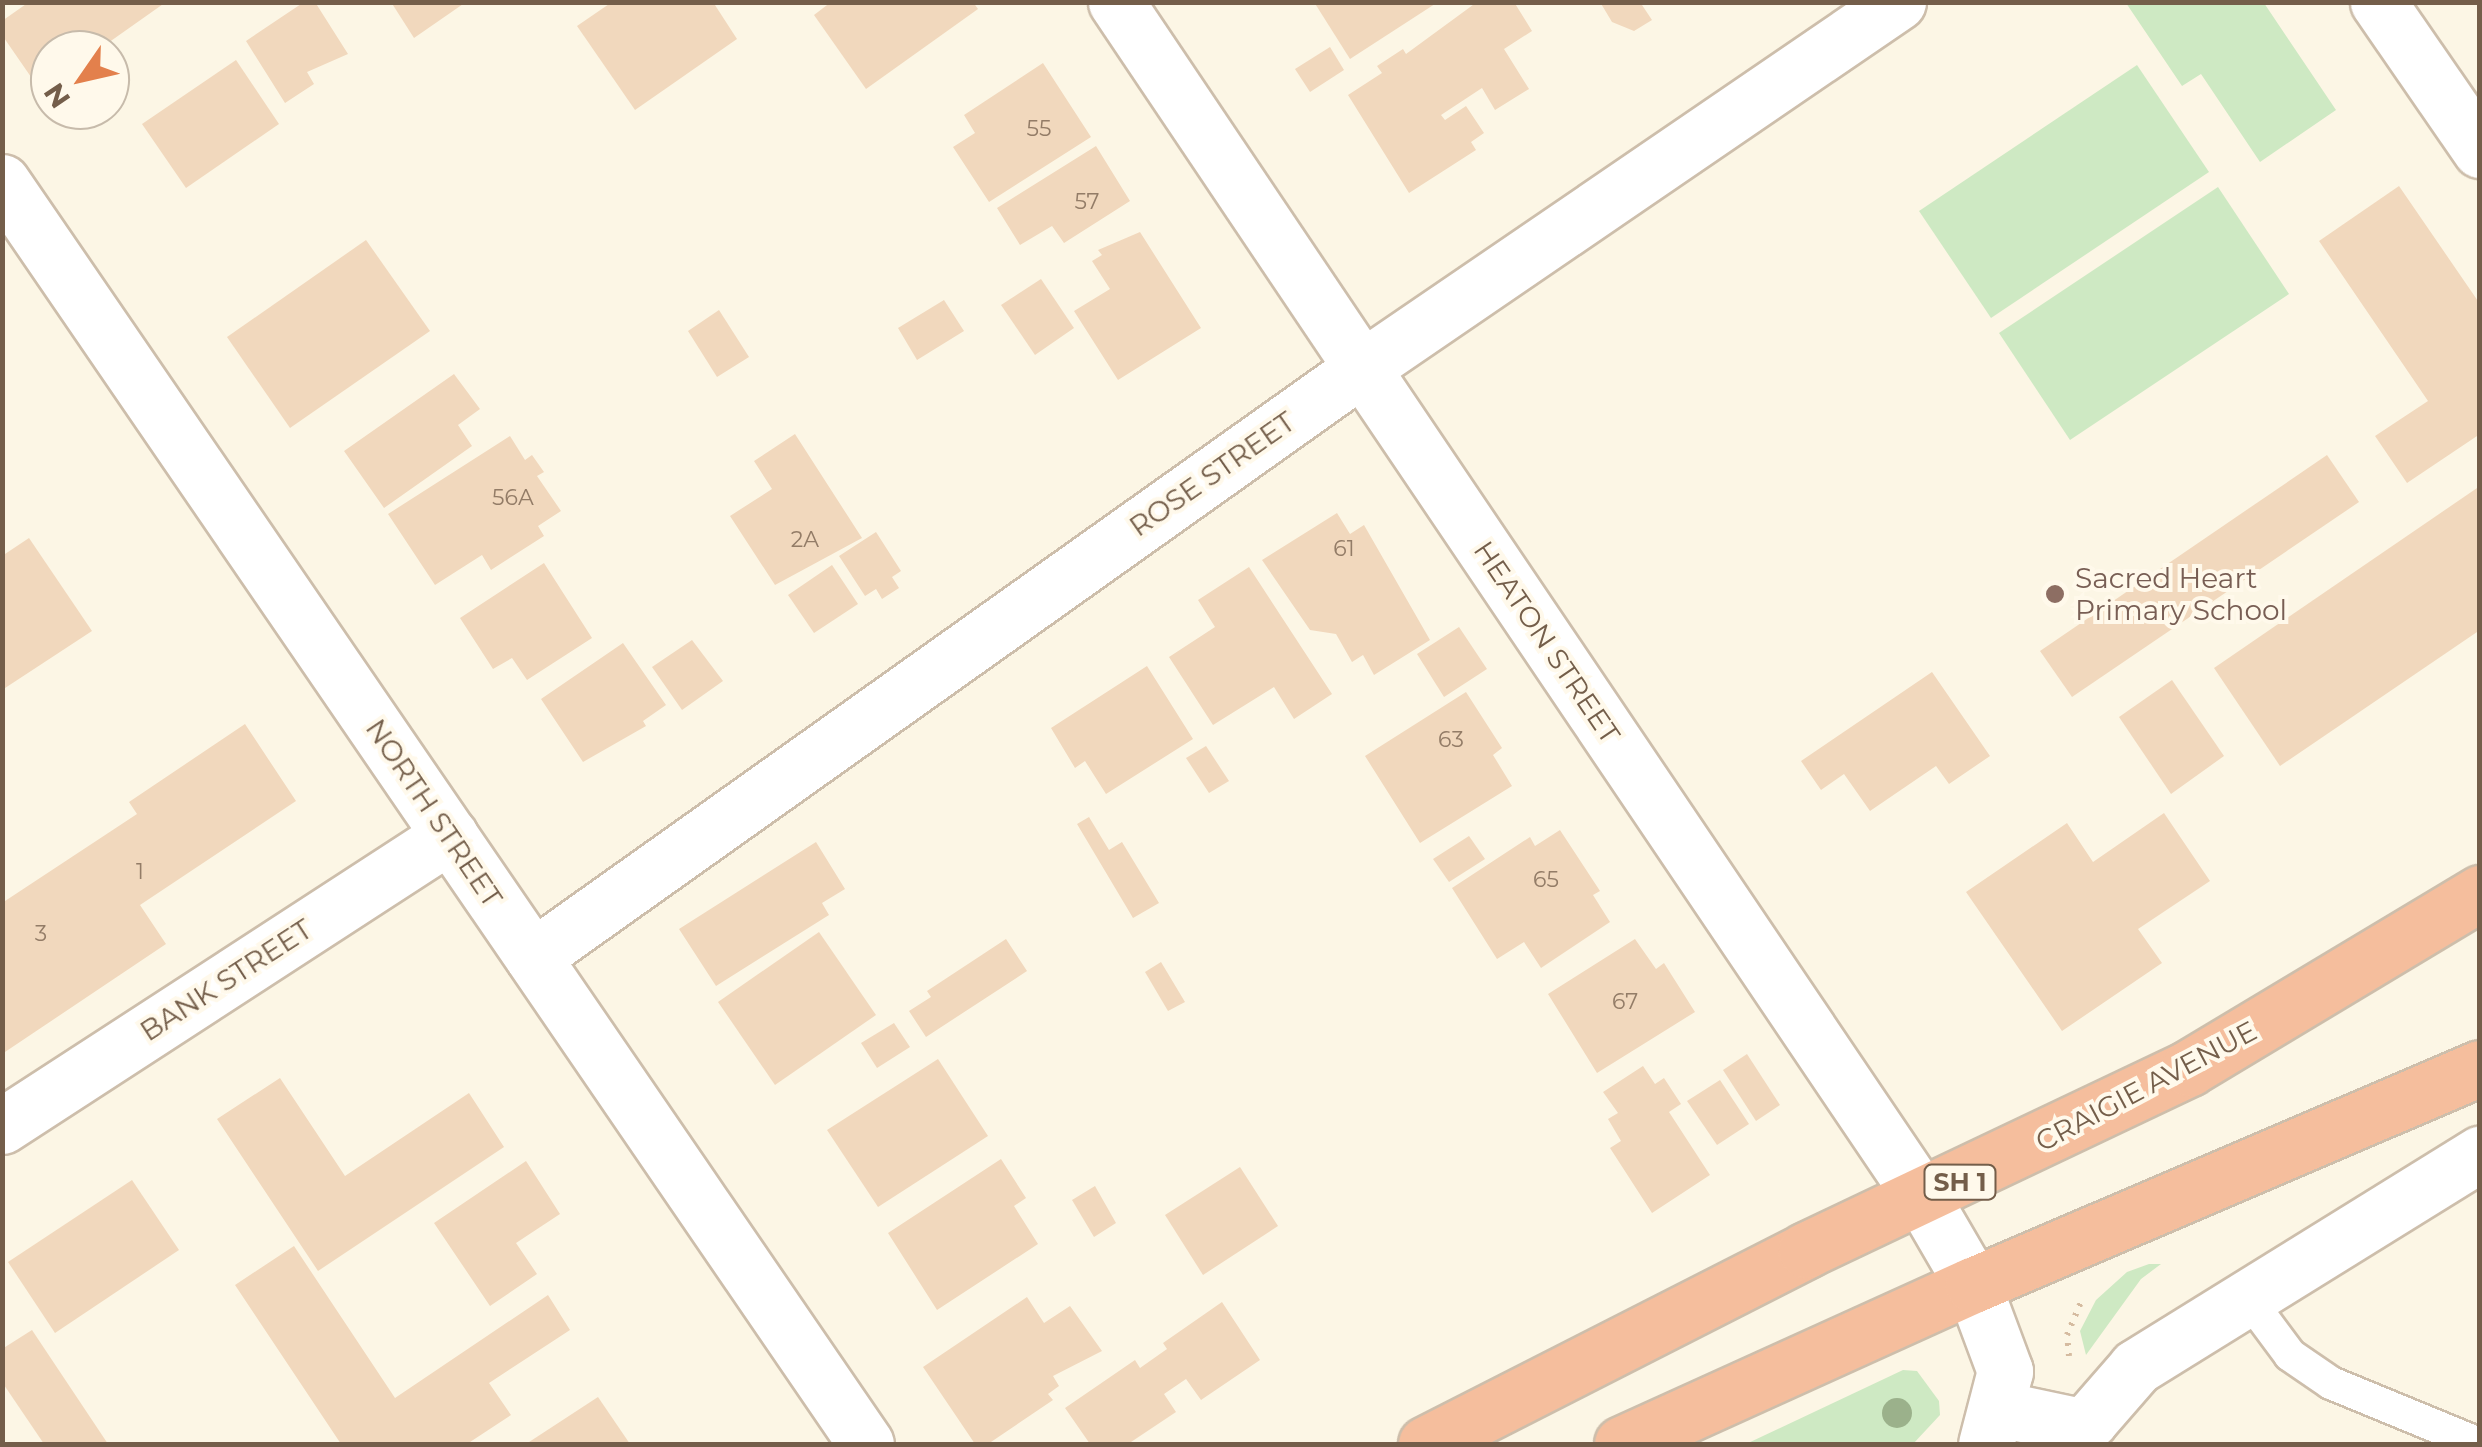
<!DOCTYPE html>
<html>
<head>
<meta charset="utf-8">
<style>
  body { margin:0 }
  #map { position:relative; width:2482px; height:1447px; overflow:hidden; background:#fcf6e5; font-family:Montserrat,sans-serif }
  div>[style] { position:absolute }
  .green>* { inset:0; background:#cee9c3 }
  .building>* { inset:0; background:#f1d8bd }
  .path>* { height:6px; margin-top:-3px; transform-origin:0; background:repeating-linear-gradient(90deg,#d5bba0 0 2.5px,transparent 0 10.5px) }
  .roads { filter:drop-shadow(2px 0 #cdbeab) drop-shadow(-2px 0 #cdbeab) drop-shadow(0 2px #cdbeab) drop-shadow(0 -2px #cdbeab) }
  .lane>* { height:32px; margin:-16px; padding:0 16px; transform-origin:16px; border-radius:16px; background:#fff }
  .street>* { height:55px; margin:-27.5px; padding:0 27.5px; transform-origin:27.5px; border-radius:27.5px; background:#fff }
  .secondary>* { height:55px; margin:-27.5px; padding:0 27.5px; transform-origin:27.5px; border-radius:27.5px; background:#fff }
  .highway>* { height:55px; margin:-27.5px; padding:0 27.5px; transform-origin:27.5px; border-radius:27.5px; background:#f5be9d }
  .trees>* { width:30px; height:30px; margin:-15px; border-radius:50%; background:#9bb18b }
  .dots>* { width:28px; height:28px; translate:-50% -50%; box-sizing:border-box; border:5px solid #fff9eb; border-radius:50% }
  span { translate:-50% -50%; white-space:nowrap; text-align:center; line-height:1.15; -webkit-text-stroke:8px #fff9eb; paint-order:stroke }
  .number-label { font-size:22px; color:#937c67 }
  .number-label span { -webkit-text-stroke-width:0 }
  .shield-label span { padding:2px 8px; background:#fff9eb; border:2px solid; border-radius:8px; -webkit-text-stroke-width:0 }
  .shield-label { font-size:25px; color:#745e4a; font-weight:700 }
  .street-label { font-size:28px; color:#745e4a }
  .education-label { font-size:28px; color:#785e54 }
  .left { translate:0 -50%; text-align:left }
  .frame { position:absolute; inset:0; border:5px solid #745e4a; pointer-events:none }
  .north { position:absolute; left:30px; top:30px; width:100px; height:100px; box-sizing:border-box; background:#fff9eb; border:2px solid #c7bbab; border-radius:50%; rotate:236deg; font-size:28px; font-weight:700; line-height:40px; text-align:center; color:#745e4a }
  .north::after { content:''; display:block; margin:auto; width:35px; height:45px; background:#e3804c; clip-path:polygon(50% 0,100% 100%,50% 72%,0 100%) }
</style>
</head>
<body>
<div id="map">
  <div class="green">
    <div style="clip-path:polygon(2126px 3px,2264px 3px,2336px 110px,2260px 162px,2201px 74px,2182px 86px)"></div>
    <div style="clip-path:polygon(2137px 65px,2209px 172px,1991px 318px,1919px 211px)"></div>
    <div style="clip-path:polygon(2218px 187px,2289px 294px,2070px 440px,1999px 333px)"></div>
    <div style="clip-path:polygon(2149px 1264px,2161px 1264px,2141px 1279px,2086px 1355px,2080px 1331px,2096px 1300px,2127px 1272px)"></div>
    <div style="clip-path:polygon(1903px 1370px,1917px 1371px,1939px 1401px,1940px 1415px,1913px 1444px,1746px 1444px)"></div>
  </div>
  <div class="building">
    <div style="clip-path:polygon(29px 2px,166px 2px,98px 50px,50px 50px,50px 83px,40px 90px,2px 35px,2px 21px)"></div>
    <div style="clip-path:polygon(304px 2px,315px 2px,348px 54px,307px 72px,314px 84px,285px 103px,246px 41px)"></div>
    <div style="clip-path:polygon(391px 2px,466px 2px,414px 38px)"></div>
    <div style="clip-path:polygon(612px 2px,713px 2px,737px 39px,635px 110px,577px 26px)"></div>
    <div style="clip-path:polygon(831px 2px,973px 2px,978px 9px,866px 89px,814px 15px)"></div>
    <div style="clip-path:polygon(1314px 2px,1438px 2px,1350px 59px)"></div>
    <div style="clip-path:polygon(1477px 2px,1514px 2px,1532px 31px,1504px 49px,1529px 89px,1495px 110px,1482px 88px,1441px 115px,1445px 120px,1466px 106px,1484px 133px,1471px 142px,1476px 150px,1409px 193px,1348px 95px,1382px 73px,1377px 66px,1403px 49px,1406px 54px)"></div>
    <div style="clip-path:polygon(1600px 2px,1640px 2px,1652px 20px,1634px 31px,1612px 22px)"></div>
    <div style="clip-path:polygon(1330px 47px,1344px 70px,1310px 92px,1295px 69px)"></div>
    <div style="clip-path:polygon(236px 60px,279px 124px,186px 188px,142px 124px)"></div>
    <div style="clip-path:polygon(1043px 63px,1091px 137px,989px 202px,953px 147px,975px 133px,964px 115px)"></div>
    <div style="clip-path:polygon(1096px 146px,1130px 201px,1064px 243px,1052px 226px,1020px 245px,997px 208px)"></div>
    <div style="clip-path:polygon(2399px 186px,2480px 304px,2480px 434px,2407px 483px,2375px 436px,2428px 401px,2319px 241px)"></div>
    <div style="clip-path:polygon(1140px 232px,1201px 328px,1118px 380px,1074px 311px,1110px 289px,1092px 261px,1102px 255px,1098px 250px)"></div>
    <div style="clip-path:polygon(366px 240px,430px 331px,290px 428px,227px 337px)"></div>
    <div style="clip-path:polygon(1041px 279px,1074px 328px,1035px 355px,1001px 305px)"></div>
    <div style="clip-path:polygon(944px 300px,964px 331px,917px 360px,898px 328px)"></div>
    <div style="clip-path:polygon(719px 310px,749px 357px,717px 377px,688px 331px)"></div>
    <div style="clip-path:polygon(454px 374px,480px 409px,458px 425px,472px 446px,384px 508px,344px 451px)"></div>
    <div style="clip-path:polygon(795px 434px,862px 538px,775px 585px,730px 516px,772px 489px,754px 461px)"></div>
    <div style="clip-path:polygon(510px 436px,525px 460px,532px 455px,544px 472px,537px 476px,561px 511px,538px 526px,544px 536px,491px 570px,482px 555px,435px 585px,388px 514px)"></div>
    <div style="clip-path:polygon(2327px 455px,2359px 502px,2072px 697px,2040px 651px)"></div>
    <div style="clip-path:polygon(2480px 486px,2480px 630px,2280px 766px,2214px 668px)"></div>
    <div style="clip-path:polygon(1337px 513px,1350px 534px,1364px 525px,1430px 640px,1374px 675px,1363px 655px,1352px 662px,1336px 634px,1310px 630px,1262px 560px)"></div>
    <div style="clip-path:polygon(876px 532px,901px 571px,892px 577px,899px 588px,882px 599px,876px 589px,865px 596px,839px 556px)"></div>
    <div style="clip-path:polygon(29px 538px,92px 631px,2px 690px,2px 556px)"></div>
    <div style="clip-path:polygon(544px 563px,592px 638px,527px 680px,512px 658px,493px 669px,460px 618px)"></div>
    <div style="clip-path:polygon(832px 565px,858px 604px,814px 633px,788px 595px)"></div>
    <div style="clip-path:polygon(1249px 567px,1332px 694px,1294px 719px,1274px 687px,1213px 725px,1169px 657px,1215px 627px,1198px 600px)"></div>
    <div style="clip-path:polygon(1459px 627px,1487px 669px,1444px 697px,1417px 654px)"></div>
    <div style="clip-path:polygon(692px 640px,723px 681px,682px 710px,652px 667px)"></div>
    <div style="clip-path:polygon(623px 643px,666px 705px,643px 721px,646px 726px,583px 762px,541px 699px)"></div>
    <div style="clip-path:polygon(1147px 666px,1193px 739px,1106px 794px,1085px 761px,1075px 768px,1051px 728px)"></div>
    <div style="clip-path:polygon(1932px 672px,1990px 756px,1949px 784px,1936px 766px,1870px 811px,1844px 774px,1821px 790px,1801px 761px)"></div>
    <div style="clip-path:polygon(2172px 680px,2224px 756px,2171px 794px,2119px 717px)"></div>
    <div style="clip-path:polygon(1466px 692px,1502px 748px,1493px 755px,1512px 786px,1420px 843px,1365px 756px)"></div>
    <div style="clip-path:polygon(245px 724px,296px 801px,140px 905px,166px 944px,2px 1054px,2px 903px,137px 814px,129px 802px)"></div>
    <div style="clip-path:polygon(1206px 746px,1229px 781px,1209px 793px,1186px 758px)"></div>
    <div style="clip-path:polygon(2164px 813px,2210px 881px,2138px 929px,2162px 963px,2062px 1031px,1966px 892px,2067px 823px,2093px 862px)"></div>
    <div style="clip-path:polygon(1089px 817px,1109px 850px,1122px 842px,1159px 903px,1133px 918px,1077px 824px)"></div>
    <div style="clip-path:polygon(1560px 830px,1600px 891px,1593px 895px,1610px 922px,1541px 968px,1524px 942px,1497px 959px,1452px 888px,1530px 837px,1535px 846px)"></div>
    <div style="clip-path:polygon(1469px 836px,1485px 859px,1449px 882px,1433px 859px)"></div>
    <div style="clip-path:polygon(816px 842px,845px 889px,822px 903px,829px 915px,716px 986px,679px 929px)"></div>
    <div style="clip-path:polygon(819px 932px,876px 1015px,775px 1085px,718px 1002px)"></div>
    <div style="clip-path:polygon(1006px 939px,1027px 971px,926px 1037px,909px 1011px,931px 997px,927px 991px)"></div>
    <div style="clip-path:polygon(1635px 939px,1656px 969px,1664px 963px,1695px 1012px,1597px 1073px,1548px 994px)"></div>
    <div style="clip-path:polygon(1161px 962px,1185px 1002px,1168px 1011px,1145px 972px)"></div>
    <div style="clip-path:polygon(894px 1023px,910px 1047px,877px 1068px,861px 1043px)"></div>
    <div style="clip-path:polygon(1747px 1054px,1780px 1105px,1756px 1121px,1723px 1070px)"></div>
    <div style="clip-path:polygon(938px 1059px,988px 1136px,878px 1207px,827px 1130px)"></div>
    <div style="clip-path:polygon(1643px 1066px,1655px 1084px,1664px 1078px,1681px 1104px,1669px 1112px,1710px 1175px,1652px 1213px,1610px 1148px,1621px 1141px,1608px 1119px,1618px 1113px,1603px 1092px)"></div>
    <div style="clip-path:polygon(280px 1078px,345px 1176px,469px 1093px,504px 1147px,318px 1271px,217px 1119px)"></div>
    <div style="clip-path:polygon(1720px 1080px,1749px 1124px,1717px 1145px,1687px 1101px)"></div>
    <div style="clip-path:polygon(1001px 1159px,1026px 1198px,1014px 1206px,1038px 1244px,937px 1310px,888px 1233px)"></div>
    <div style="clip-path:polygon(526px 1161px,560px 1214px,516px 1243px,537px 1274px,490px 1306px,434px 1223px)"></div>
    <div style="clip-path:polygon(1240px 1167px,1278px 1226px,1203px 1275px,1165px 1215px)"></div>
    <div style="clip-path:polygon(132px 1180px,179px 1250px,55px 1333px,8px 1262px)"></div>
    <div style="clip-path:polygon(1095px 1186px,1116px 1223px,1094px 1237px,1072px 1200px)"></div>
    <div style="clip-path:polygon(294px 1246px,395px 1398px,548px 1295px,570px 1330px,489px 1383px,511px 1415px,467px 1444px,341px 1444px,235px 1285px)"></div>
    <div style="clip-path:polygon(1027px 1297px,1044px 1323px,1070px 1306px,1102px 1351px,1053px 1376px,1059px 1386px,1048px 1394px,1053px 1400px,988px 1444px,975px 1444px,923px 1367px)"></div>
    <div style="clip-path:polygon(1222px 1302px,1260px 1360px,1201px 1400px,1186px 1379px,1164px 1394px,1176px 1412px,1128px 1444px,1090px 1444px,1065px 1408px,1135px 1360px,1140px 1368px,1167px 1349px,1163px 1343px)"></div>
    <div style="clip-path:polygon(32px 1330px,108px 1444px,44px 1444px,2px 1382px,2px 1349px)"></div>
    <div style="clip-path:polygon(598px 1397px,630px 1444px,526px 1444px)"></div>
  </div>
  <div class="path">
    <div style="left:2069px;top:1356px;width:21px;rotate:-95deg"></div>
    <div style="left:2067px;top:1335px;width:36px;rotate:-67deg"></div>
  </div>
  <div class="roads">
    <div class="lane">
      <div style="left:2247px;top:1297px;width:72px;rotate:53.4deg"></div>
      <div style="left:2290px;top:1355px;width:50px;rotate:34.3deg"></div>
      <div style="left:2331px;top:1383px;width:160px;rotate:22.4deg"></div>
    </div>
    <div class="street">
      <div style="left:1898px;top:2px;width:649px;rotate:145.67deg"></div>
      <div style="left:1362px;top:368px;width:1003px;rotate:55.98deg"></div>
      <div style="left:1923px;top:1199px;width:99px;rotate:59.8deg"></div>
      <div style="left:1973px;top:1285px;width:92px;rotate:69.6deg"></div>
      <div style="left:2005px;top:1371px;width:75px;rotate:104.6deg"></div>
      <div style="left:2378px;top:2px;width:180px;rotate:55.4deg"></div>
      <div style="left:2px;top:1126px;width:534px;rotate:-33.01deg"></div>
      <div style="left:2000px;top:1409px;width:77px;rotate:12deg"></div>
      <div style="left:2075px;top:1425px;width:16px;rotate:-18deg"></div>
      <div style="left:2090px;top:1420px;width:70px;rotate:-49deg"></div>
      <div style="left:2136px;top:1367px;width:405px;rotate:-31.8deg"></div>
    </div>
    <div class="secondary">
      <div style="left:2px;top:182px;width:1529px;rotate:55.6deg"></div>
      <div style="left:533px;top:957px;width:1017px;rotate:-35.39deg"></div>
      <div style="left:1362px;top:368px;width:441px;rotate:-123.9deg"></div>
    </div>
    <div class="highway">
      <div style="left:1426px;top:1444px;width:427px;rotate:-27deg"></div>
      <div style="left:1806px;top:1250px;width:424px;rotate:-25.4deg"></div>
      <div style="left:2189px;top:1068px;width:340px;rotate:-31deg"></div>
      <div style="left:1622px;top:1444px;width:385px;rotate:-24.4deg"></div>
      <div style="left:1973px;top:1285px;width:551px;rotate:-23.17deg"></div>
    </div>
  </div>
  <div class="trees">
    <div style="left:1897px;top:1413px"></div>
  </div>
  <div class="dots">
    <div style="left:2055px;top:594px;background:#8d6e63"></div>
  </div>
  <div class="number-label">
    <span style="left:1039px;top:129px">55</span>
    <span style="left:1087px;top:202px">57</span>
    <span style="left:513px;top:498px">56A</span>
    <span style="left:805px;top:540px">2A</span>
    <span style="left:1344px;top:549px">61</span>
    <span style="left:1451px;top:740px">63</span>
    <span style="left:140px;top:872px">1</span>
    <span style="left:1546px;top:880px">65</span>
    <span style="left:41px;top:934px">3</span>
    <span style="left:1625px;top:1002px">67</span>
  </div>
  <div class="shield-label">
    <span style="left:1960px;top:1182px">SH 1</span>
  </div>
  <div class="street-label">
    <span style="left:1212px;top:474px;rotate:-35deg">ROSE STREET</span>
    <span style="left:1547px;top:642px;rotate:56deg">HEATON STREET</span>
    <span style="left:434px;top:813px;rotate:56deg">NORTH STREET</span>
    <span style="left:226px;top:980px;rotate:-33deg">BANK STREET</span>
    <span style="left:2146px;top:1086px;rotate:-28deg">CRAIGIE AVENUE</span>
  </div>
  <div class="education-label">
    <span class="left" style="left:2075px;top:594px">Sacred Heart<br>Primary School</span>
  </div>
  <div class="frame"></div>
  <div class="north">N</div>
</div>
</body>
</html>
